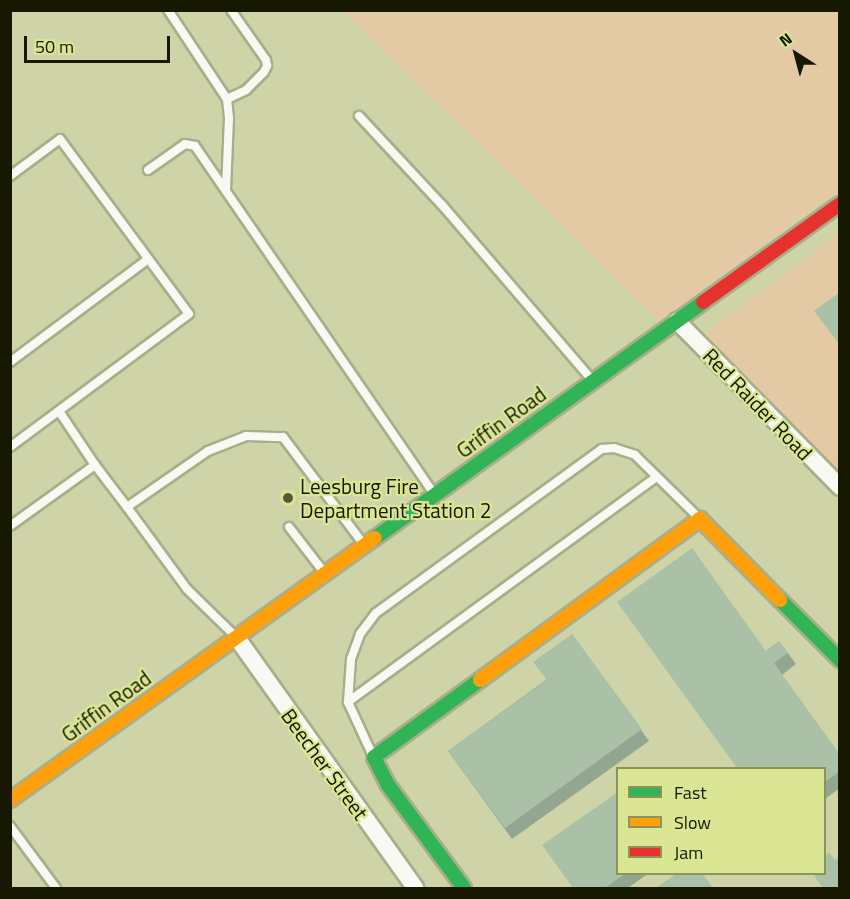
<!DOCTYPE html>
<html>
<head>
<meta charset="utf-8">
<style>
  body { margin:0 }
  #map { position:relative; width:850px; height:899px; overflow:hidden; background:#ced4a7; font-family:"Titillium Web",sans-serif }
  div>[style] { position:absolute }
  .green>* { inset:0; background:#e3caa4 }
  .roads { filter:drop-shadow(2px 0 #a9ae8a) drop-shadow(-2px 0 #a9ae8a) drop-shadow(0 2px #a9ae8a) drop-shadow(0 -2px #a9ae8a) }
  .lane>* { height:8px; margin:-4px; padding:0 4px; transform-origin:4px; border-radius:4px; background:#f8f9f2 }
  .street>* { height:16px; margin:-8px; padding:0 8px; transform-origin:8px; border-radius:8px; background:#f8f9f2 }
  .fast>* { height:14px; margin:-7px; padding:0 7px; transform-origin:7px; border-radius:7px; background:#30b455 }
  .slow>* { height:14px; margin:-7px; padding:0 7px; transform-origin:7px; border-radius:7px; background:#ff9f0a }
  .jam>* { height:14px; margin:-7px; padding:0 7px; transform-origin:7px; border-radius:7px; background:#e5322d }
  .wall>* { inset:0; background:#92a690 }
  .building>* { inset:0; background:#aac1a7 }
  .dots>* { width:16px; height:16px; translate:-50% -50%; box-sizing:border-box; border:3px solid #dbe695; border-radius:50% }
  span { translate:-50% -50%; white-space:nowrap; text-align:center; line-height:1.15; -webkit-text-stroke:4.5px #dbe695; paint-order:stroke }
  .street-label { font-size:21px; color:#161900 }
  .poi-label { font-size:21px; color:#161900 }
  .left { translate:0 -50%; text-align:left }
  .frame { position:absolute; inset:0; border:12px solid #161900; pointer-events:none }
  .legend { position:absolute; left:616px; top:767px; width:210px; height:108px; box-sizing:border-box; background:#dbe695; border:2px solid #8c9459; margin:0; padding:8px 10px; list-style:none; font-size:18px; color:#161900 }
  .legend li { display:flex; align-items:center; gap:12px; height:30px }
  .legend b { width:30px; border:2px solid #8c9459 }
  .north { position:absolute; left:766px; top:24px; width:60px; height:60px; -webkit-text-stroke:4px #dbe695; paint-order:stroke; rotate:324deg; font-size:16px; font-weight:700; line-height:24px; text-align:center; color:#161900 }
  .north::after { content:''; display:block; margin:auto; width:21px; height:27px; background:#161900; clip-path:polygon(50% 0,100% 100%,50% 72%,0 100%) }
  .scale { position:absolute; left:24px; top:36px; width:146px; height:27px; box-sizing:border-box; border:3px solid #161900; border-top:0; padding-left:8px; font-size:18px; line-height:21px; white-space:nowrap; color:#161900; -webkit-text-stroke:4px #dbe695; paint-order:stroke }
</style>
</head>
<body>
<div id="map">
  <div class="green">
    <div style="clip-path:polygon(343px 11px,839px 11px,839px 191px,659px 321px)"></div>
    <div style="clip-path:polygon(839px 234px,839px 482px,695px 340px)"></div>
  </div>
  <div class="roads">
    <div class="lane">
      <div style="left:168px;top:10px;width:107px;rotate:56.5deg"></div>
      <div style="left:227px;top:99px;width:19px;rotate:84deg"></div>
      <div style="left:229px;top:118px;width:73px;rotate:92.4deg"></div>
      <div style="left:227px;top:99px;width:21px;rotate:-25deg"></div>
      <div style="left:246px;top:90px;width:25px;rotate:-45deg"></div>
      <div style="left:264px;top:72px;width:7px;rotate:-63deg"></div>
      <div style="left:267px;top:66px;width:6px;rotate:-99deg"></div>
      <div style="left:266px;top:60px;width:61px;rotate:-125deg"></div>
      <div style="left:359px;top:116px;width:122px;rotate:47deg"></div>
      <div style="left:442px;top:205px;width:229px;rotate:49.4deg"></div>
      <div style="left:148px;top:170px;width:45px;rotate:-35.1deg"></div>
      <div style="left:185px;top:144px;width:10px;rotate:11deg"></div>
      <div style="left:195px;top:146px;width:420px;rotate:55.5deg"></div>
      <div style="left:10px;top:176px;width:62px;rotate:-36.5deg"></div>
      <div style="left:60px;top:139px;width:217px;rotate:53.6deg"></div>
      <div style="left:189px;top:314px;width:223px;rotate:143.4deg"></div>
      <div style="left:10px;top:362px;width:172px;rotate:-36.7deg"></div>
      <div style="left:95px;top:465px;width:53px;rotate:52.7deg"></div>
      <div style="left:10px;top:526px;width:105px;rotate:-35.7deg"></div>
      <div style="left:95px;top:465px;width:65px;rotate:-123.7deg"></div>
      <div style="left:289px;top:527px;width:56px;rotate:52.3deg"></div>
      <div style="left:234px;top:635px;width:66px;rotate:-135.6deg"></div>
      <div style="left:187px;top:589px;width:102px;rotate:-126.2deg"></div>
      <div style="left:127px;top:507px;width:98px;rotate:-34.7deg"></div>
      <div style="left:208px;top:451px;width:41px;rotate:-21.5deg"></div>
      <div style="left:246px;top:436px;width:37px;rotate:2deg"></div>
      <div style="left:283px;top:437px;width:135px;rotate:53.1deg"></div>
      <div style="left:348px;top:702px;width:382px;rotate:-36.1deg"></div>
      <div style="left:372px;top:754px;width:57px;rotate:-114.8deg"></div>
      <div style="left:348px;top:702px;width:43px;rotate:-86deg"></div>
      <div style="left:351px;top:659px;width:27px;rotate:-70deg"></div>
      <div style="left:360px;top:634px;width:26px;rotate:-53deg"></div>
      <div style="left:376px;top:613px;width:279px;rotate:-36deg"></div>
      <div style="left:602px;top:449px;width:12px;rotate:-5deg"></div>
      <div style="left:614px;top:448px;width:22px;rotate:18deg"></div>
      <div style="left:635px;top:455px;width:90px;rotate:44.5deg"></div>
      <div style="left:10px;top:826px;width:77px;rotate:53.4deg"></div>
    </div>
    <div class="street">
      <div style="left:677px;top:321px;width:233px;rotate:45.5deg"></div>
      <div style="left:237px;top:638px;width:307px;rotate:54.5deg"></div>
    </div>
    <div class="fast">
      <div style="left:375px;top:538px;width:404px;rotate:-35.7deg"></div>
      <div style="left:780px;top:600px;width:85px;rotate:45deg"></div>
      <div style="left:464px;top:888px;width:128px;rotate:-126.4deg"></div>
      <div style="left:388px;top:785px;width:31px;rotate:-117deg"></div>
      <div style="left:374px;top:757px;width:131px;rotate:-36deg"></div>
    </div>
    <div class="slow">
      <div style="left:480px;top:680px;width:273px;rotate:-36.2deg"></div>
      <div style="left:700px;top:519px;width:114px;rotate:45.4deg"></div>
      <div style="left:10px;top:800px;width:449px;rotate:-35.7deg"></div>
    </div>
    <div class="jam">
      <div style="left:703px;top:302px;width:168px;rotate:-35.6deg"></div>
    </div>
  </div>
  <div class="wall">
    <div style="clip-path:polygon(572px 634px,649px 741px,512px 839px,448px 751px,546px 680px)"></div>
    <div style="clip-path:polygon(779px 641px,796px 664px,782px 675px,840px 755px,840px 788px,825px 799px,825px 768px,766px 651px)"></div>
    <div style="clip-path:polygon(618px 873px,649px 873px,628px 888px,573px 888px)"></div>
  </div>
  <div class="building">
    <div style="clip-path:polygon(840px 292px,840px 345px,814px 311px)"></div>
    <div style="clip-path:polygon(692px 548px,766px 651px,779px 641px,788px 653px,774px 663px,840px 755px,840px 771px,825px 782px,825px 768px,737px 768px,617px 602px)"></div>
    <div style="clip-path:polygon(572px 634px,642px 729px,505px 828px,448px 751px,547px 680px,533px 662px)"></div>
    <div style="clip-path:polygon(618px 792px,618px 873px,626px 873px,605px 888px,573px 888px,542px 845px)"></div>
    <div style="clip-path:polygon(829px 852px,835px 860px,840px 856px,840px 888px,823px 888px,812px 873px,825px 873px,825px 856px)"></div>
    <div style="clip-path:polygon(677px 873px,702px 873px,713px 888px,656px 888px)"></div>
  </div>
  <div class="dots">
    <div style="left:288px;top:498px;background:#565a3a"></div>
  </div>
  <div class="street-label">
    <span style="left:758px;top:404px;rotate:46deg">Red Raider Road</span>
    <span style="left:501px;top:422px;rotate:-36deg">Griffin Road</span>
    <span style="left:106px;top:706px;rotate:-36deg">Griffin Road</span>
    <span style="left:325px;top:764px;rotate:54deg">Beecher Street</span>
  </div>
  <div class="poi-label">
    <span class="left" style="left:300px;top:498px">Leesburg Fire<br>Department Station 2</span>
  </div>
  <div class="frame"></div>
  <ul class="legend">
  <li><b style="height:8px;background:#30b455"></b>Fast</li>
  <li><b style="height:8px;background:#ff9f0a"></b>Slow</li>
  <li><b style="height:8px;background:#e5322d"></b>Jam</li>
  </ul>
  <div class="north">N</div>
  <div class="scale">50 m</div>
</div>
</body>
</html>
